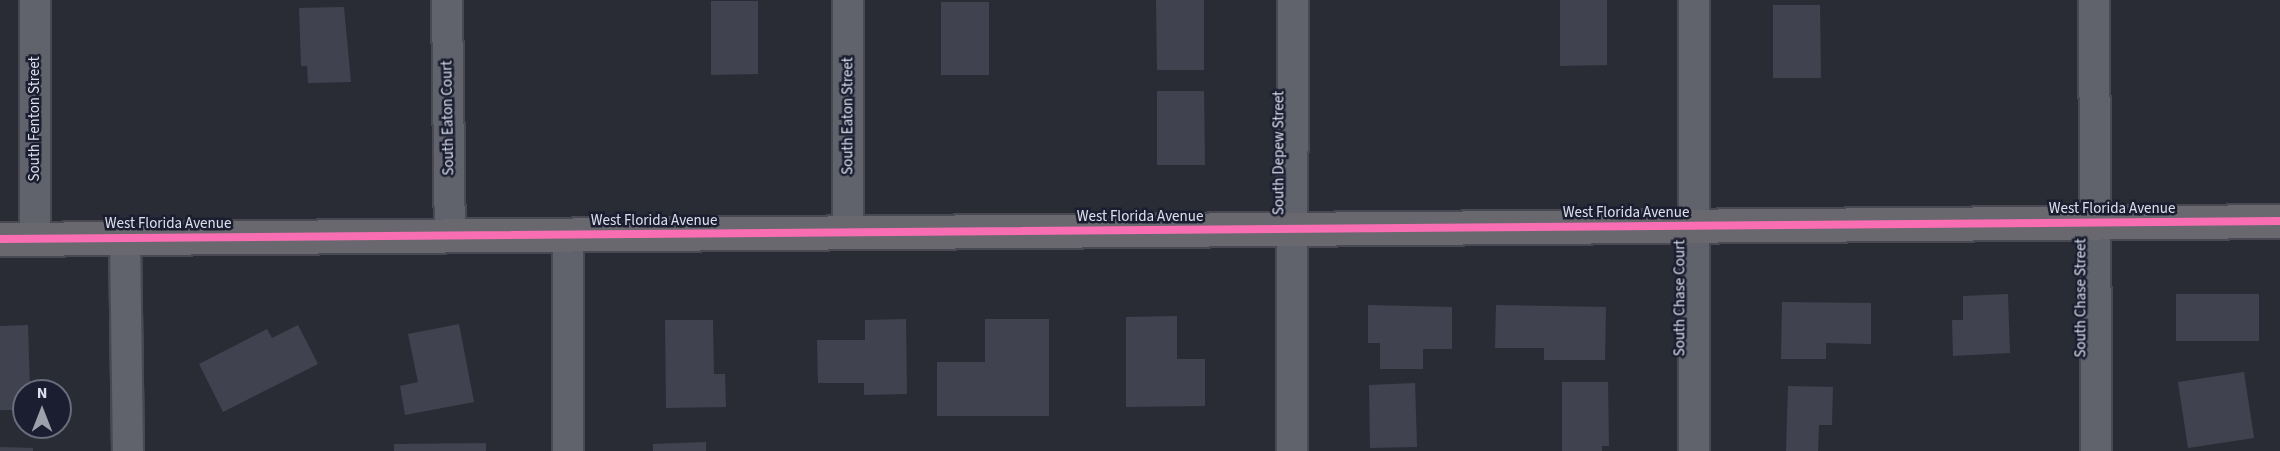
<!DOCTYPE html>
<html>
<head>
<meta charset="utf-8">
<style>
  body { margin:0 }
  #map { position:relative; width:2280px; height:451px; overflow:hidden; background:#2a2c35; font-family:"Source Sans 3",sans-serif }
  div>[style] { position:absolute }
  .building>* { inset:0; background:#40424f }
  .roads { filter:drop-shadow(2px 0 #484952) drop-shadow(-2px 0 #484952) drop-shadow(0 2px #484952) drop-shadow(0 -2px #484952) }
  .street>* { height:30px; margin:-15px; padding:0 15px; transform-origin:15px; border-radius:15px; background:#61636c }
  .secondary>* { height:33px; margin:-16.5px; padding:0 16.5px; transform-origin:16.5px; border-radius:16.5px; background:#68686e }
  .cycleway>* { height:8px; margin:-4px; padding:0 4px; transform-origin:4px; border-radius:4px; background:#f96db3 }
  span { translate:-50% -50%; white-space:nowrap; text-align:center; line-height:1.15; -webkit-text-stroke:5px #1b1e30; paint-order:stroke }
  .street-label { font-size:15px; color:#dde0ec }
  .north { position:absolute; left:12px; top:379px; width:60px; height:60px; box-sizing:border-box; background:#1b1e30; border:2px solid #696c7b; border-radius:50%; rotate:0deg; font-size:16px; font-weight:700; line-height:24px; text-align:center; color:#dde0ec }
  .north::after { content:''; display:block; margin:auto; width:21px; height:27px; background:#9ea1ac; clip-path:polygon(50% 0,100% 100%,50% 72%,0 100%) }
</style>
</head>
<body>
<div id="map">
  <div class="building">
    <div style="clip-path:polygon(1156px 0,1204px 0,1204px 70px,1157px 70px)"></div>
    <div style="clip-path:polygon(1560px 0,1607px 0,1607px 65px,1560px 66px)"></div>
    <div style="clip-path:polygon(711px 1px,758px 1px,758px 74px,711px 75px)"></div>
    <div style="clip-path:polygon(941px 2px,989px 2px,989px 75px,941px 75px)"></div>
    <div style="clip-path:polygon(1773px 5px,1820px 5px,1821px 78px,1773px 78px)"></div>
    <div style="clip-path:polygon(344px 7px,351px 82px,308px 83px,307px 66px,301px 66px,299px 8px)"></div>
    <div style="clip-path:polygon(1157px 91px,1204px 91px,1205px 165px,1157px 165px)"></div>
    <div style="clip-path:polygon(2008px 294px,2010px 353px,1953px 356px,1952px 320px,1963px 320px,1963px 296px)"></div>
    <div style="clip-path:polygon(2176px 294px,2259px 294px,2259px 341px,2176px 341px)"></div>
    <div style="clip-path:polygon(1782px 302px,1871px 303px,1871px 344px,1826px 343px,1826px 359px,1781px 359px)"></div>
    <div style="clip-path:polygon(1368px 305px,1452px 307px,1452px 349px,1423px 349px,1423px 369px,1380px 369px,1380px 343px,1368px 343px)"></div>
    <div style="clip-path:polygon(1496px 305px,1606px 307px,1605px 360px,1544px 360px,1544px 348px,1495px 348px)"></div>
    <div style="clip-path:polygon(1177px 316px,1177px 359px,1205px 359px,1205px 406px,1126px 407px,1126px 317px)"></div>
    <div style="clip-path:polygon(906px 319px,907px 394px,864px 395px,864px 383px,818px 383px,817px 340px,865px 340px,865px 320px)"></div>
    <div style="clip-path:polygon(985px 319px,1049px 319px,1049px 416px,937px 416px,937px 362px,985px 362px)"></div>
    <div style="clip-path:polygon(665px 320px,713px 320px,714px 374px,725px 374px,726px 407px,666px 408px)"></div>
    <div style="clip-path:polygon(459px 324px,474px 402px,405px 415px,400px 386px,418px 382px,408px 334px)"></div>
    <div style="clip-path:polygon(28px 325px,30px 391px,24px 391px,24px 410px,0 410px,0 326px)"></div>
    <div style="clip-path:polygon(298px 325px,318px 364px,223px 412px,199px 364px,267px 329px,272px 338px)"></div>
    <div style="clip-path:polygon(2244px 372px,2254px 438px,2188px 448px,2178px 382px)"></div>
    <div style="clip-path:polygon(1562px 382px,1608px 382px,1609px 446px,1602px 446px,1602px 451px,1562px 451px)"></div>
    <div style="clip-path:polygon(1415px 383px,1417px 447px,1370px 448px,1369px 385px)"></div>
    <div style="clip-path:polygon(1788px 386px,1833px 387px,1832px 425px,1819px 425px,1818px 451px,1786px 451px)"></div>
    <div style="clip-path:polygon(706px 442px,706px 451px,653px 451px,653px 444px)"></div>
    <div style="clip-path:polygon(486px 443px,486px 451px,394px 451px,394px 444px)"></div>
    <div style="clip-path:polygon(0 447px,33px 448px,33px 451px,0 451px)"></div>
  </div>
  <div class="roads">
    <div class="street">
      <div style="left:35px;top:0;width:239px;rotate:90deg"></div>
      <div style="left:447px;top:0;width:235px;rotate:89.3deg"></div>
      <div style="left:848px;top:0;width:233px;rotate:90deg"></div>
      <div style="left:1694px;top:0;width:451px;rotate:90deg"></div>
      <div style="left:2094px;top:0;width:451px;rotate:89.7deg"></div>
      <div style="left:568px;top:235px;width:216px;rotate:90deg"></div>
      <div style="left:125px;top:238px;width:213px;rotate:89.2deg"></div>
      <div style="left:1292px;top:451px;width:451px;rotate:-89.9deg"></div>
    </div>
    <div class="secondary">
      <div style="left:0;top:239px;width:2280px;rotate:-0.45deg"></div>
    </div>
  </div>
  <div class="cycleway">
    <div style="left:0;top:239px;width:2280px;rotate:-0.45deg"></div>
  </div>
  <div class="street-label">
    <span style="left:848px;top:116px;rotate:-90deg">South Eaton Street</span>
    <span style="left:448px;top:118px;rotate:-91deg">South Eaton Court</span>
    <span style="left:35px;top:119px;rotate:-90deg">South Fenton Street</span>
    <span style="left:1279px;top:153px;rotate:-90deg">South Depew Street</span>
    <span style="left:2112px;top:209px">West Florida Avenue</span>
    <span style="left:1626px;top:213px">West Florida Avenue</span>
    <span style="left:1140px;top:217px">West Florida Avenue</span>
    <span style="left:654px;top:221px">West Florida Avenue</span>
    <span style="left:168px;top:224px">West Florida Avenue</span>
    <span style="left:1680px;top:298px;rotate:-90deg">South Chase Court</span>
    <span style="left:2081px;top:298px;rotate:-90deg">South Chase Street</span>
  </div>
  <div class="north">N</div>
</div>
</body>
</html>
